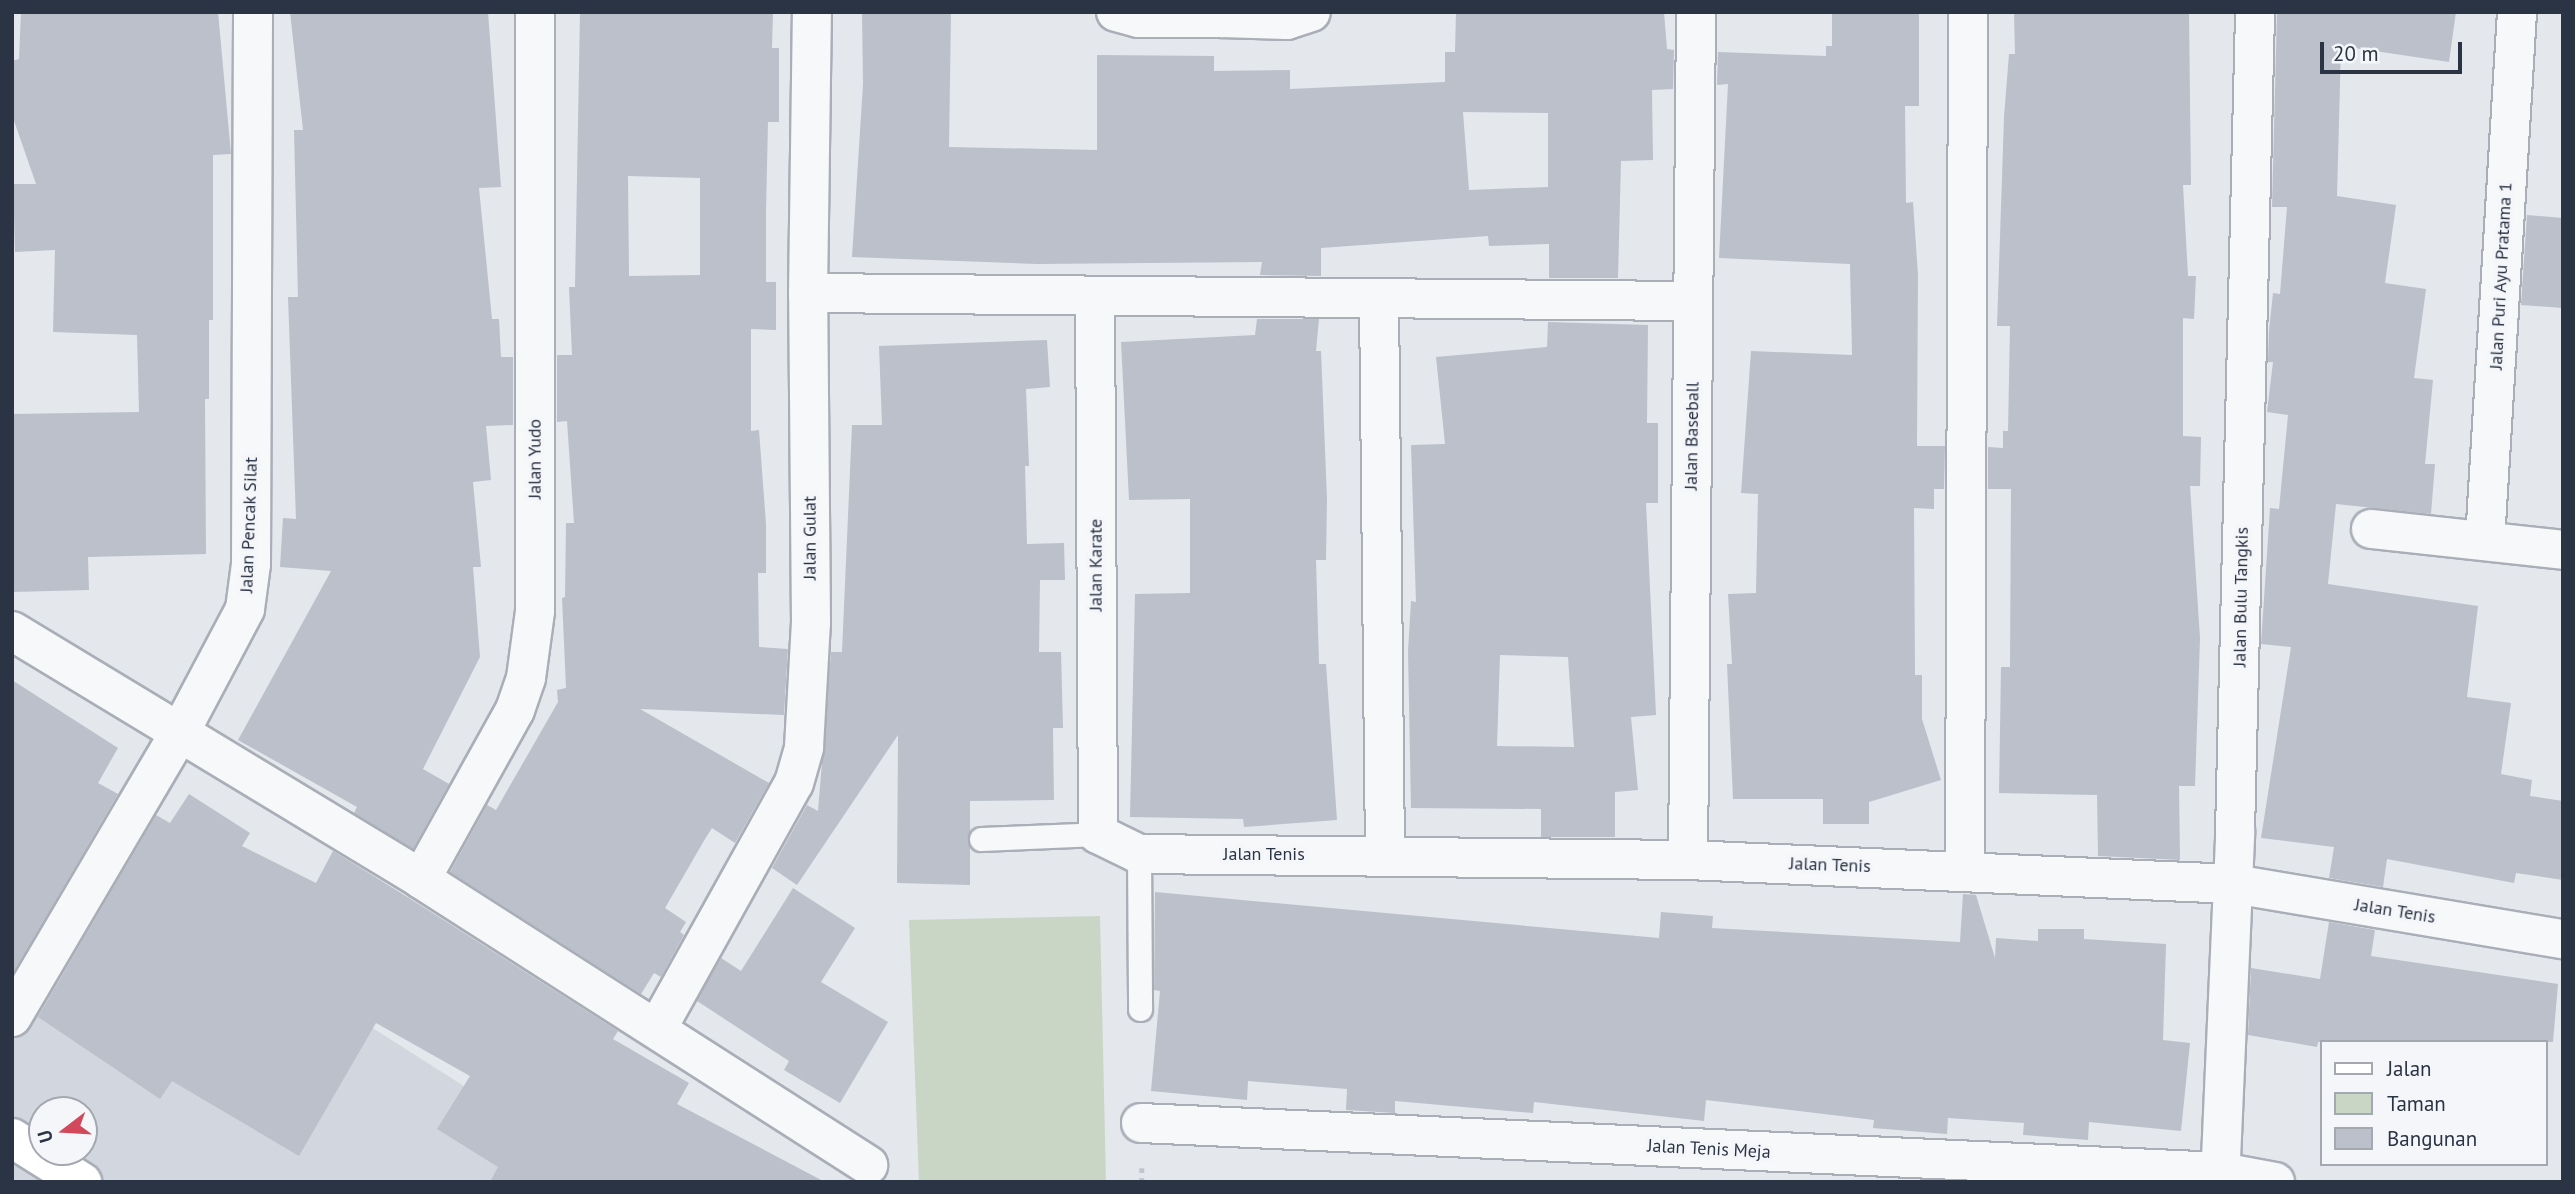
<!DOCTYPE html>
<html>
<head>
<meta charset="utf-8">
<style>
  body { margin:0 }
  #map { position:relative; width:2575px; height:1194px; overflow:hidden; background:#e4e7ec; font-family:"PT Sans",sans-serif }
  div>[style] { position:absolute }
  .built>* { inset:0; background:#d2d6de }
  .green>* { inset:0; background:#c9d6c5 }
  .building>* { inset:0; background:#bbc0ca }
  .path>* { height:4.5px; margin-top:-2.25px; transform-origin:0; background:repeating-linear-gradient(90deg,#c2c5cb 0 5px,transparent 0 10px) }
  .roads { filter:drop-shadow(2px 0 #a9aeb7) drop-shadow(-2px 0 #a9aeb7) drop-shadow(0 2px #a9aeb7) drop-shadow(0 -2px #a9aeb7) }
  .lane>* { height:23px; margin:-11.5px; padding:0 11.5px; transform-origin:11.5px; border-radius:11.5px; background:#f7f8fa }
  .street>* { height:38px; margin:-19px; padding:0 19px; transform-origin:19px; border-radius:19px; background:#f7f8fa }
  .primary>* { height:38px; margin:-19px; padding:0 19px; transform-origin:19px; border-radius:19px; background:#fff }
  span { translate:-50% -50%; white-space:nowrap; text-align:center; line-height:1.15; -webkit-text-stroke:7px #f4f6f9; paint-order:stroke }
  .street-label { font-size:18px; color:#2b3445 }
  .frame { position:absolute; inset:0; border:14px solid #2b3445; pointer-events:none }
  .legend { position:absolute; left:2320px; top:1040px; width:228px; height:126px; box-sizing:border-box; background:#f4f6f9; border:2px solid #a4a8b1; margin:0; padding:9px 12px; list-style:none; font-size:21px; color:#2b3445 }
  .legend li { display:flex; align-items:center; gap:14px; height:35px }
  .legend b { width:35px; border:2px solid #a4a8b1 }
  .north { position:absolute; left:28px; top:1096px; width:70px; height:70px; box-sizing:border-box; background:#f4f6f9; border:2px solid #a4a8b1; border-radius:50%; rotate:253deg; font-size:19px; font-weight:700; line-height:28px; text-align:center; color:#2b3445 }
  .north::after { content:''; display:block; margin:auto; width:24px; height:32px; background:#d1495b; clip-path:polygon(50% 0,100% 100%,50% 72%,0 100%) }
  .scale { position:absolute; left:2320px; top:42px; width:142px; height:32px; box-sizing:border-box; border:4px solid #2b3445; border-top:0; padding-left:9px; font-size:21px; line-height:24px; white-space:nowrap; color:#2b3445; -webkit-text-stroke:5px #f4f6f9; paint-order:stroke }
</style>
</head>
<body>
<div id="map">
  <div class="built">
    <div style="clip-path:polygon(evenodd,12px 799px,615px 1182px,12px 1182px,12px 799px,42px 1110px,84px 1110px,84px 1152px,42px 1152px,42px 1110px)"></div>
  </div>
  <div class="green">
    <div style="clip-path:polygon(1100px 916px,1106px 1182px,919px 1182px,909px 920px)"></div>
  </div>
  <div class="building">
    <div style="clip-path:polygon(21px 12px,218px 12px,231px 154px,213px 155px,213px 320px,209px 320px,209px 399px,205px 399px,206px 554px,88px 557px,89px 590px,12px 592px,12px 414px,139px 412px,137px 335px,53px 332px,55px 250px,15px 252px,13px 184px,36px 184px,12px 115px,12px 61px,19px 59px)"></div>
    <div style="clip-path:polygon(290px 12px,488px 12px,501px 187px,479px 188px,492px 319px,499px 319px,501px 357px,513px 357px,513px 425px,486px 426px,491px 480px,473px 482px,481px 567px,473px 567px,480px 657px,423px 769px,449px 784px,413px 849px,354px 813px,357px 807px,238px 740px,331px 571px,280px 567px,283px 518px,296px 519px,288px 297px,298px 297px,294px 130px,303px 130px)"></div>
    <div style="clip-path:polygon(evenodd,580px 12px,773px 12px,772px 48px,779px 48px,779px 122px,768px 122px,766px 211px,766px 282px,776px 282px,776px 330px,751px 329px,751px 431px,759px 430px,766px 524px,766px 573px,758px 573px,759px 647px,788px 649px,784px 715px,640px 709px,769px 783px,735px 843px,712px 828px,705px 839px,665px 908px,686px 922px,680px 932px,684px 935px,661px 977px,654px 973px,641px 994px,450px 872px,487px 805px,496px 810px,558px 702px,557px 690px,566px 688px,562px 598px,565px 597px,566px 523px,574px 523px,567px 421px,557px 422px,557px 355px,572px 355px,569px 287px,575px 287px,580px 12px,628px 176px,700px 178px,700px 275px,629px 276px,628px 176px)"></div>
    <div style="clip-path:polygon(evenodd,862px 12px,951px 12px,949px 147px,1097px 150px,1097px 55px,1214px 56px,1214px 71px,1290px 70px,1290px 89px,1445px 82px,1445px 52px,1455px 52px,1456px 12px,1664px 12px,1667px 49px,1674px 50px,1673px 89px,1652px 90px,1653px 160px,1621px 161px,1618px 278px,1549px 278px,1549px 244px,1489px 246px,1488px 236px,1321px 248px,1321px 276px,1260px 275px,1262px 262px,1037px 264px,852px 257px,863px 84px,862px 12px,1463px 112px,1548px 113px,1548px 187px,1469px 190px,1463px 112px)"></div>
    <div style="clip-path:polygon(1832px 12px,1919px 12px,1919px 106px,1905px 106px,1906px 203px,1913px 202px,1918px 275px,1917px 446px,1945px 446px,1944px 489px,1934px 489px,1934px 509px,1914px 508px,1915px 675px,1922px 675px,1922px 719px,1941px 780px,1869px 802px,1869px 824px,1823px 824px,1823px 799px,1733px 799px,1727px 664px,1732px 664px,1728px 594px,1756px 593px,1758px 494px,1741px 493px,1751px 351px,1852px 355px,1850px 264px,1719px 258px,1728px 84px,1717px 85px,1718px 52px,1826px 56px,1826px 46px,1832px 46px)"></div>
    <div style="clip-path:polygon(2014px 12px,2189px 12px,2191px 185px,2183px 185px,2188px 276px,2196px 276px,2194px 319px,2183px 318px,2183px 436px,2201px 437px,2200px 486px,2190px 486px,2200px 638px,2195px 786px,2179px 786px,2180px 860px,2098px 856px,2097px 795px,1999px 793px,2001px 667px,2010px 667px,2011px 489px,1988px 489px,1988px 447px,2003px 448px,2003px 431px,2008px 431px,2010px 326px,1997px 326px,2004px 117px,2009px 54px,2015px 54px)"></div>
    <div style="clip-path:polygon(2277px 12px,2456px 12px,2449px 62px,2341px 46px,2337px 196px,2396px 205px,2385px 283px,2426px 289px,2414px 378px,2433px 380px,2425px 464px,2435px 464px,2431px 514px,2336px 504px,2328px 584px,2478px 606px,2467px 697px,2511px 703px,2501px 774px,2532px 780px,2530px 796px,2563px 801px,2563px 880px,2516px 873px,2514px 883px,2387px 859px,2383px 887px,2329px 878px,2334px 847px,2261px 838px,2291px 647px,2261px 644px,2270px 508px,2279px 509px,2288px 415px,2267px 412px,2273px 362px,2268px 362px,2269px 331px,2273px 293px,2280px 294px,2287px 207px,2272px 207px)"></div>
    <div style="clip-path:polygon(2527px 215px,2563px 218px,2563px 308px,2521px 305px)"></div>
    <div style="clip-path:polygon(1257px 319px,1319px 319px,1316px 351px,1321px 351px,1327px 499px,1326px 560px,1316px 560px,1319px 664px,1326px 664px,1337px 820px,1244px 827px,1243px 819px,1130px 817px,1135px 594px,1190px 593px,1190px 499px,1129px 500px,1121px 342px,1255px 335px)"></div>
    <div style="clip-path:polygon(evenodd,1548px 322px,1648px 325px,1647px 423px,1658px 423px,1658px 503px,1646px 503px,1656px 715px,1631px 717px,1638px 790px,1615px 792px,1615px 837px,1541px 837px,1541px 809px,1411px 808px,1408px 651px,1411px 601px,1416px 602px,1411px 445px,1445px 444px,1436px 357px,1547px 347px,1548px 322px,1500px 655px,1568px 657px,1574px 747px,1497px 746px,1500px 655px)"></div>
    <div style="clip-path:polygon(1047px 340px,1050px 387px,1026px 389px,1029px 466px,1025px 466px,1027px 544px,1064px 543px,1065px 580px,1040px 580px,1039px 652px,1061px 652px,1063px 728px,1053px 728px,1054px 800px,970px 801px,970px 885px,897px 883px,898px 735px,797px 885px,772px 868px,807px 805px,818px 811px,831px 652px,842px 652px,852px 425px,882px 425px,879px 346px)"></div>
    <div style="clip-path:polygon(12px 680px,118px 748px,98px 783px,118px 794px,12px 974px)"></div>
    <div style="clip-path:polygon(189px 794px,250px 833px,242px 846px,316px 883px,333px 851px,409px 898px,618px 1031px,613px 1039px,689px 1083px,677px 1104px,825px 1182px,490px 1182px,498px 1167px,437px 1129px,470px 1076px,376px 1023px,299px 1156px,172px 1081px,160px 1099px,38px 1017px,156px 815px,170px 823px)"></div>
    <div style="clip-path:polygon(793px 888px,855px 928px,821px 982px,888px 1022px,840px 1103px,784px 1070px,789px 1061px,697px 1001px,721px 958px,741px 971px)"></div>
    <div style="clip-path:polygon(1155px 892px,1659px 938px,1661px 912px,1713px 916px,1712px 928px,1960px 942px,1963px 894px,1976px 895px,1995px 958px,1996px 938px,2038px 941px,2038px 929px,2084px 929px,2084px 939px,2166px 944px,2163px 1040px,2190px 1043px,2181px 1131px,2089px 1122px,2088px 1140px,2023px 1135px,2024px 1123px,1948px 1118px,1947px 1134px,1873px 1128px,1874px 1120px,1706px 1100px,1704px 1121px,1534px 1102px,1533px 1113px,1395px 1101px,1395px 1113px,1346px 1110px,1347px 1089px,1248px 1081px,1247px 1100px,1151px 1091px,1160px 991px,1154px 990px)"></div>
    <div style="clip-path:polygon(2329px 922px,2375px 930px,2371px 956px,2558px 984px,2553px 1042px,2318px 1042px,2317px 1047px,2248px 1035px,2251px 968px,2320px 979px)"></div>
  </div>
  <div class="path">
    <div style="left:1142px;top:1168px;width:14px;rotate:90deg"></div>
  </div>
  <div class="roads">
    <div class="lane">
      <div style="left:981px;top:839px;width:117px;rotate:-2.4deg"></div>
      <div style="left:1139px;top:854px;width:155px;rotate:89.6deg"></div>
    </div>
    <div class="street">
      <div style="left:1116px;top:12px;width:23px;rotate:15deg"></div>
      <div style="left:1138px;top:18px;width:83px"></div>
      <div style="left:1216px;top:12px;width:8px;rotate:50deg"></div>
      <div style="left:1221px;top:18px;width:66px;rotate:1.7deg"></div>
      <div style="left:1287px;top:20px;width:25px;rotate:-18deg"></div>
      <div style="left:808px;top:293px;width:885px;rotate:0.52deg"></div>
      <div style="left:1095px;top:296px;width:538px;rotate:89.68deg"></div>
      <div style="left:1098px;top:834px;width:46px;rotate:26deg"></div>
      <div style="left:1139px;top:854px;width:549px;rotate:0.63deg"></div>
      <div style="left:1688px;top:860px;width:546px;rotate:2.52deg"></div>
      <div style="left:2233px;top:884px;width:335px;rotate:9.5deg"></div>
      <div style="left:1379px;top:299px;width:556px;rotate:89.38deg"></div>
      <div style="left:2371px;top:529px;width:193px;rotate:6.2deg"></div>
      <div style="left:2485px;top:540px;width:529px;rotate:-86.53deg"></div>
      <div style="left:12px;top:631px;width:478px;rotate:31.2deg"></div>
      <div style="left:421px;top:879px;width:531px;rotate:32.61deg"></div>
      <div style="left:1688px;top:860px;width:848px;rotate:-89.46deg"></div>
      <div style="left:1965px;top:869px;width:857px;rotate:-89.8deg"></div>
      <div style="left:421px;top:879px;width:193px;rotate:-60.9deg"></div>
      <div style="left:515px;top:710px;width:34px;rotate:-71deg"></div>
      <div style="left:526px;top:678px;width:68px;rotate:-82.3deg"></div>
      <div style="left:535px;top:611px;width:599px;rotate:-90deg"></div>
      <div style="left:12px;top:1017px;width:331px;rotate:-59.5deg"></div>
      <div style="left:180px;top:732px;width:139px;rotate:-62.1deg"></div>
      <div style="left:245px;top:609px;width:45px;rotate:-82.4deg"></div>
      <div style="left:251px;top:564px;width:552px;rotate:-89.79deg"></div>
      <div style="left:658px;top:1027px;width:279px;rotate:-60.9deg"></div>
      <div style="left:794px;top:783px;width:37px;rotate:-74deg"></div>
      <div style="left:804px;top:747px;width:124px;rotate:-86.8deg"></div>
      <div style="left:811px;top:623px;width:330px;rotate:-90.5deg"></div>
      <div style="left:808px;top:293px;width:281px;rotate:-89.2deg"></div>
      <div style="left:1141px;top:1123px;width:1081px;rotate:2.6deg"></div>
      <div style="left:2221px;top:1172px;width:55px;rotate:10.5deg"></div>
      <div style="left:2220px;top:1182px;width:350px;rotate:-87.5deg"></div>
      <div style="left:2235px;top:832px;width:820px;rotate:-88.6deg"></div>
    </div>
    <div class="primary">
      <div style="left:12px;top:1138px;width:83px;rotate:32.2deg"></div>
    </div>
  </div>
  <div class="street-label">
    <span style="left:2501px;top:276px;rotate:-87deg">Jalan Puri Ayu Pratama 1</span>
    <span style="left:1692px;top:436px;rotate:-89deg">Jalan Baseball</span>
    <span style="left:535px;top:459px;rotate:-90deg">Jalan Yudo</span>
    <span style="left:249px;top:525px;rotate:-88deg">Jalan Pencak Silat</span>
    <span style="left:810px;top:538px;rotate:-90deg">Jalan Gulat</span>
    <span style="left:1096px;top:565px;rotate:-90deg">Jalan Karate</span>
    <span style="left:2241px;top:597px;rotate:-89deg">Jalan Bulu Tangkis</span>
    <span style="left:1264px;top:854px">Jalan Tenis</span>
    <span style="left:1830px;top:865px;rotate:2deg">Jalan Tenis</span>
    <span style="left:2395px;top:911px;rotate:9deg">Jalan Tenis</span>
    <span style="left:1709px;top:1149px;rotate:3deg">Jalan Tenis Meja</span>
  </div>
  <div class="frame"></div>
  <ul class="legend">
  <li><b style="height:9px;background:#fff"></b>Jalan</li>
  <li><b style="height:19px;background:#c9d6c5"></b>Taman</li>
  <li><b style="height:19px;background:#bbc0ca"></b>Bangunan</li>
  </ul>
  <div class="north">U</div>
  <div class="scale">20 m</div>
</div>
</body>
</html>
